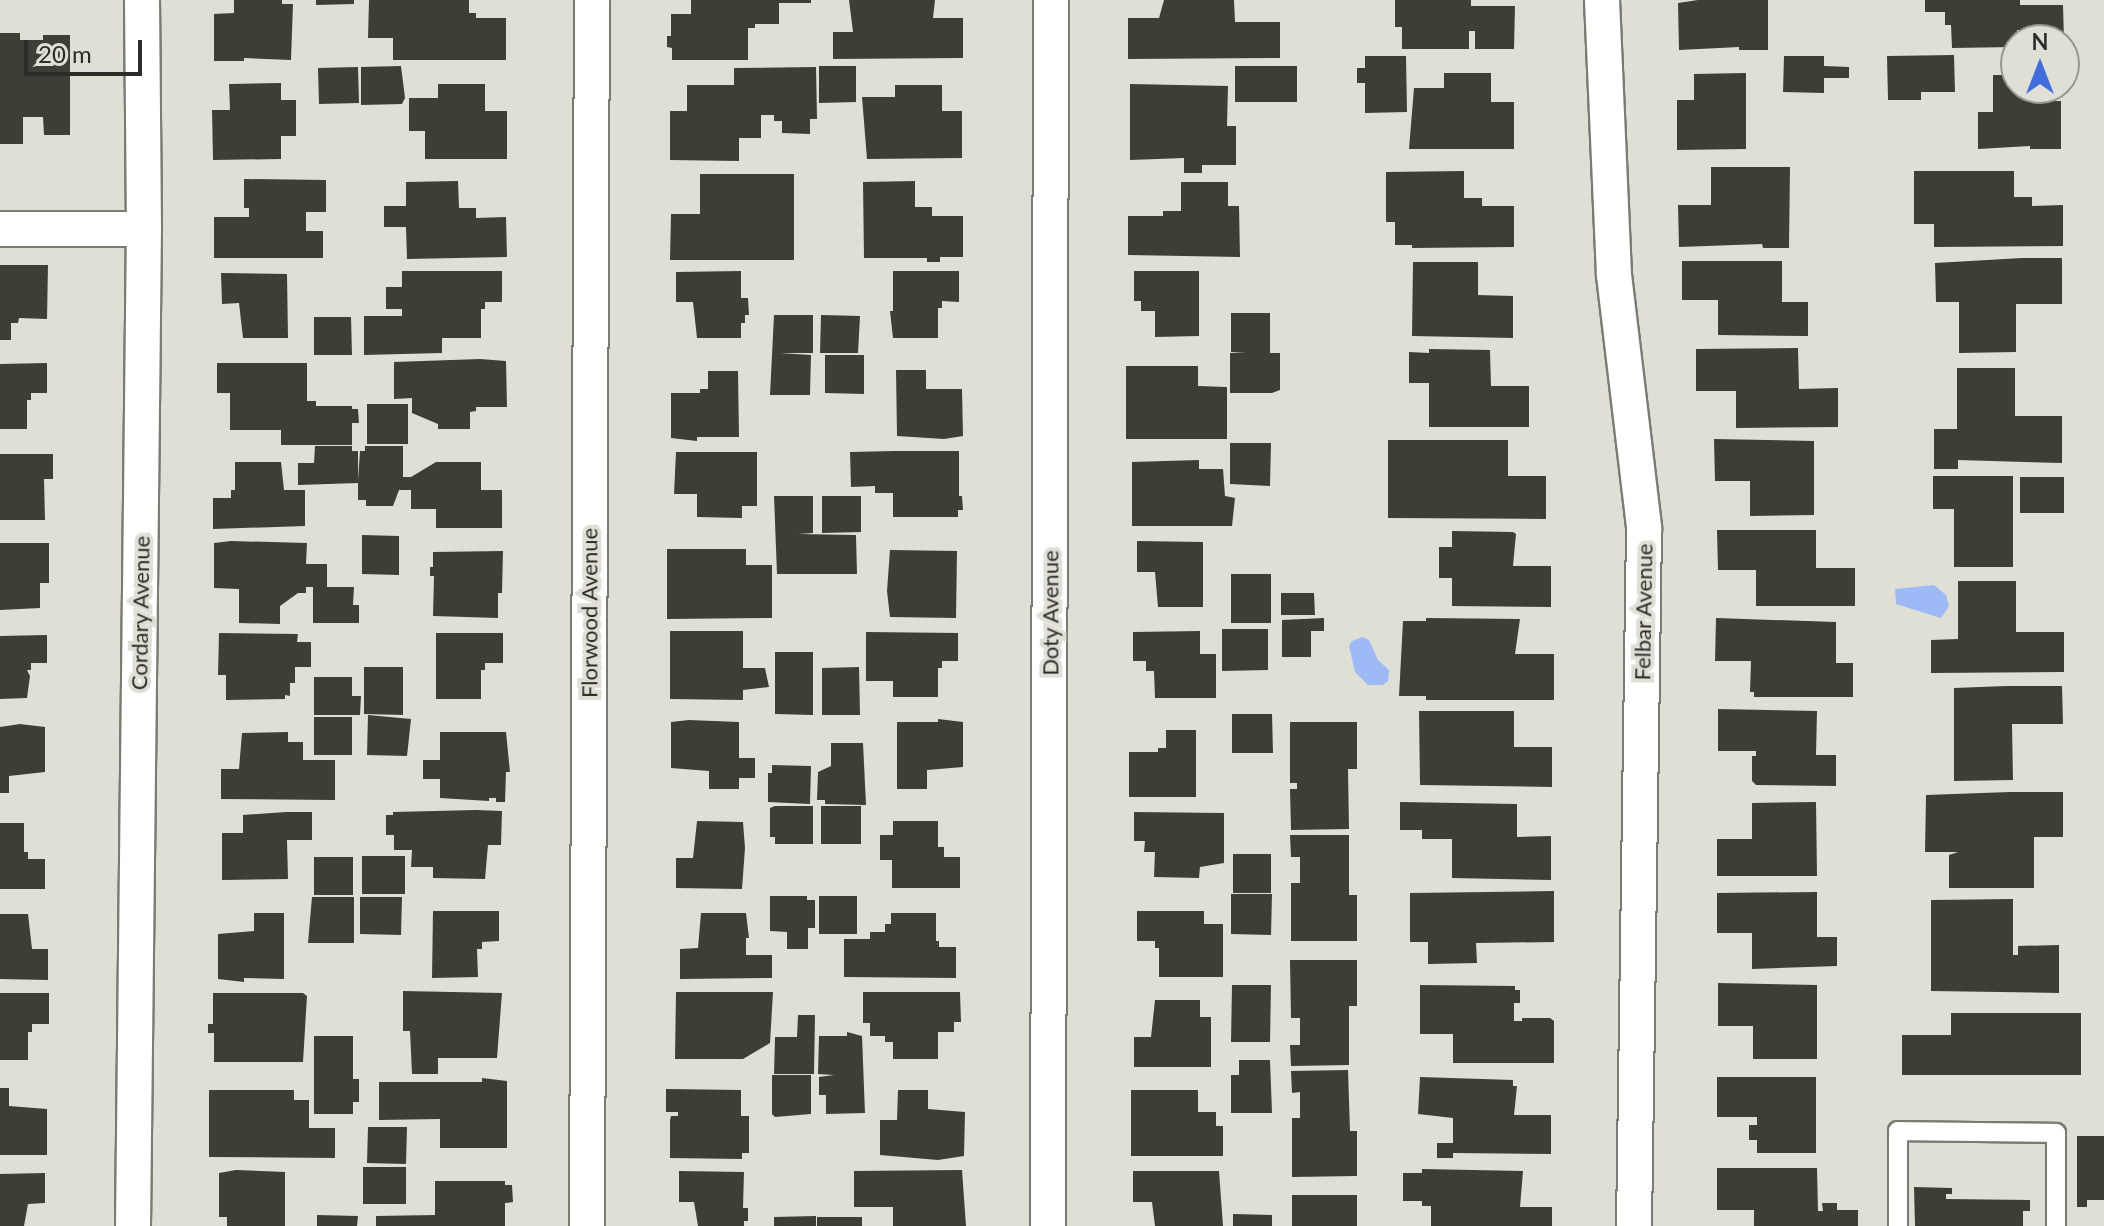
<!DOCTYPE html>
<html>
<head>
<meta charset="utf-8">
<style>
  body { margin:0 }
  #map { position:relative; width:2104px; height:1226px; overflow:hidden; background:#e0dfd6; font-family:Lato,sans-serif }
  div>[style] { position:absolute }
  .water>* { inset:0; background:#9db9f6 }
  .building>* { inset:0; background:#3f3e36 }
  .roads { filter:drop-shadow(2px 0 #7c7b73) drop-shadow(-2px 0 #7c7b73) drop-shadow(0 2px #7c7b73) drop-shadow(0 -2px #7c7b73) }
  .lane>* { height:18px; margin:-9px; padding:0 9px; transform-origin:9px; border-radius:9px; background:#fff }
  .street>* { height:34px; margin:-17px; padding:0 17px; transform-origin:17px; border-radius:17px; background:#fff }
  span { translate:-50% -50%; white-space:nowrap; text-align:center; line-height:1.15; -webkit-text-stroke:8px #e0dfd6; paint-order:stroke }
  .street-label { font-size:22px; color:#2d2c29 }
  .north { position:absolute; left:2000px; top:24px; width:80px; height:80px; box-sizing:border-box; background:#e0dfd6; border:2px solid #989791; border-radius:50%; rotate:0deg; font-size:22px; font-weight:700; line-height:32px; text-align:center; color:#2d2c29 }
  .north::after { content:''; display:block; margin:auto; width:28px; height:36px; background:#406cdd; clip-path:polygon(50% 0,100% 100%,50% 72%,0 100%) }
  .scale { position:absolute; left:24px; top:40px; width:118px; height:36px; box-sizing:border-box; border:4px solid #2d2c29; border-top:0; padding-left:10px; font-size:24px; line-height:28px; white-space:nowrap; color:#2d2c29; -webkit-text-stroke:6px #e0dfd6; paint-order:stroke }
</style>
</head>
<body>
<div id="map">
  <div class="water">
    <div style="clip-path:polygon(1934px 585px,1946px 595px,1949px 606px,1941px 618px,1896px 604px,1895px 589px)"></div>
    <div style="clip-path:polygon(1363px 637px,1369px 640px,1378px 660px,1389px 670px,1388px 681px,1383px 685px,1368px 685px,1355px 672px,1349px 646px,1352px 641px)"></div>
  </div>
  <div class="building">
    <div style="clip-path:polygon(234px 0,282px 0,282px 4px,293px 4px,291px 60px,244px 58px,244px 61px,214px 61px,214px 14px,234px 13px)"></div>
    <div style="clip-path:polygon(316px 0,354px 0,354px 4px,316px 5px)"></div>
    <div style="clip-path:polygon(369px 0,469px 0,469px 13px,476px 13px,476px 18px,506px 18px,506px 60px,393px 60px,393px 38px,368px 38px)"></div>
    <div style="clip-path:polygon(691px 0,811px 0,811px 3px,779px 3px,779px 24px,755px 24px,755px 28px,748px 28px,748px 60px,672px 60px,672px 48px,667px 47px,667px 36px,671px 36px,671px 14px,691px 14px)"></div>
    <div style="clip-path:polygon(849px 0,935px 0,933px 18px,963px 18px,963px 58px,833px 59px,833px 32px,853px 32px)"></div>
    <div style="clip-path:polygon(1164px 0,1234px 0,1235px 22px,1280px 22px,1280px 58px,1128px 59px,1128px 18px,1159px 18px)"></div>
    <div style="clip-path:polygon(1395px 0,1471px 0,1471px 6px,1515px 6px,1514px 49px,1475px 49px,1475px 31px,1469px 31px,1469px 49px,1402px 49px,1402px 27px,1395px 27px)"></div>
    <div style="clip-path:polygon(1698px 0,1768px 0,1768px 50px,1739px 50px,1739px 47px,1679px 50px,1678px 3px)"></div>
    <div style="clip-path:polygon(1925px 0,2020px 0,2020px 5px,2063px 5px,2064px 40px,2025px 40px,2025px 30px,2017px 30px,2016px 47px,1952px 48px,1951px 25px,1945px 25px,1945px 12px,1925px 12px)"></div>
    <div style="clip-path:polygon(0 33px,20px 33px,20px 40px,43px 40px,43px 35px,70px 35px,70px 135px,44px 135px,43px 117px,23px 117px,23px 144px,0 144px)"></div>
    <div style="clip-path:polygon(1954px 55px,1955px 92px,1921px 92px,1921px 100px,1888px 100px,1887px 56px)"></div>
    <div style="clip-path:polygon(1365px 56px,1406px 56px,1407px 112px,1365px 113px,1365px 83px,1357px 83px,1357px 68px,1365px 68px)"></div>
    <div style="clip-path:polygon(1784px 56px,1824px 56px,1824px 66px,1849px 67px,1849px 78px,1824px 78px,1824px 93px,1783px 92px)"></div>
    <div style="clip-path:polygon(401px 66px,405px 98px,402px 104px,361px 105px,361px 67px)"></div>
    <div style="clip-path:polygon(819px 66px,856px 66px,856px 102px,819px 103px)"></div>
    <div style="clip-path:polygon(1235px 66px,1297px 66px,1297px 102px,1235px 102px)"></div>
    <div style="clip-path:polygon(358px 67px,359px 103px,319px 104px,318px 68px)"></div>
    <div style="clip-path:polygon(816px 67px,817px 119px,810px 119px,810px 134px,782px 133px,782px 121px,774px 121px,774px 115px,761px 115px,761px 138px,739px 138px,739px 161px,670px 160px,670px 111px,687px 111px,687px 85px,734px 85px,734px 68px)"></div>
    <div style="clip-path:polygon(1444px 73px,1491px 73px,1491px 102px,1514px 102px,1514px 149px,1409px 149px,1414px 88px,1444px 88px)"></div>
    <div style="clip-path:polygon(1746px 73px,1746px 149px,1677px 150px,1677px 100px,1694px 100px,1694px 74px)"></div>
    <div style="clip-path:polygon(1993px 75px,2016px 75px,2016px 88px,2041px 88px,2041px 101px,2061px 101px,2061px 149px,2030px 149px,2030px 146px,1978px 149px,1978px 112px,1993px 112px)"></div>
    <div style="clip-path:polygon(281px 83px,281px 100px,296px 100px,296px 136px,281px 136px,281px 159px,213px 160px,212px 110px,230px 110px,229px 84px)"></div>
    <div style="clip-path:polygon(438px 84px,485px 84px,485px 111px,507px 111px,507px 159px,425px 159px,425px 131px,409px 131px,409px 98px,438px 98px)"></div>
    <div style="clip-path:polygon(1130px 84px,1228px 86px,1227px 126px,1236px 126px,1236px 165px,1202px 165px,1202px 173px,1184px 173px,1184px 158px,1130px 160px)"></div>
    <div style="clip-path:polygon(895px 85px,942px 85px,942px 111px,962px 111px,962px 158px,867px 159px,862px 97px,895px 97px)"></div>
    <div style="clip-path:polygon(1711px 167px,1790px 167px,1789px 248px,1763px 248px,1762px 244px,1679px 247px,1678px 205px,1711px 205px)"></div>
    <div style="clip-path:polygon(1464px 171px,1464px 198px,1482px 198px,1482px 206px,1514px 206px,1514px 247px,1412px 248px,1412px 245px,1395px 245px,1395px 222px,1386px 222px,1386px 172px)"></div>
    <div style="clip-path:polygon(1914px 171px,2014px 171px,2014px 197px,2032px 197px,2032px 206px,2063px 205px,2063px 246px,1934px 247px,1934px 224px,1914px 224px)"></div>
    <div style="clip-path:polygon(700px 174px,794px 174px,794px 260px,670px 260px,671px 214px,700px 214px)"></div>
    <div style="clip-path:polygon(244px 179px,326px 180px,326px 212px,306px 212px,306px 231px,323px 231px,323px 258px,214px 258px,214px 217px,249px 217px,249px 208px,244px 208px)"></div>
    <div style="clip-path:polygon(458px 181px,459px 208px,476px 208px,476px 218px,506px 217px,507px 257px,407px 259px,406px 227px,384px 227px,384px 206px,406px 206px,406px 182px)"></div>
    <div style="clip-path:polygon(915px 181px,915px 207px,932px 207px,932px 216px,963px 216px,963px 257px,940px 257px,940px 262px,927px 262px,927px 258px,864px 258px,863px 182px)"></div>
    <div style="clip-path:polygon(1181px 182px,1228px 182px,1228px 206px,1239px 206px,1240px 257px,1128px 255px,1128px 216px,1163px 216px,1163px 211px,1181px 211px)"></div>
    <div style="clip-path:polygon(2022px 258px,2062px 258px,2062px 304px,2016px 304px,2016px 352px,1959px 353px,1959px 302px,1936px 302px,1935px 263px)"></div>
    <div style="clip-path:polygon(1682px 261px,1782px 261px,1782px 302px,1808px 302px,1808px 336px,1718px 335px,1718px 300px,1682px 300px)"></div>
    <div style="clip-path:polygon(1413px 262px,1478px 262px,1478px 295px,1513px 296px,1513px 338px,1412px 336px)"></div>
    <div style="clip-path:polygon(0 265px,48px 265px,47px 319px,19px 318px,18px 323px,11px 323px,11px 340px,0 340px)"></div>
    <div style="clip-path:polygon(402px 271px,502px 271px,502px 302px,485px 302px,485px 309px,481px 309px,481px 338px,442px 338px,442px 353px,364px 355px,364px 316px,402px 316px,402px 309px,386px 309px,386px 287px,402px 287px)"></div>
    <div style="clip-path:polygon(741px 271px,741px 298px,748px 298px,749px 315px,745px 315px,745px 323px,741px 323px,741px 338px,697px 338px,693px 302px,676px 302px,676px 272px)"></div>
    <div style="clip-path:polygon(893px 271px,959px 271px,959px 302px,942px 301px,942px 308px,938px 308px,938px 338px,893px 338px,890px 311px,893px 311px)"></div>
    <div style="clip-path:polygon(1134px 271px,1199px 271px,1199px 336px,1155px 337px,1155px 311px,1141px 311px,1141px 301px,1134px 301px)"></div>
    <div style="clip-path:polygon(221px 273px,287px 274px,288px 338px,243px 338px,239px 303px,222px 304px)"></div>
    <div style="clip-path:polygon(1231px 313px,1270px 313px,1270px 353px,1280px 353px,1280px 390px,1272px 393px,1230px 393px,1230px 353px,1246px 352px,1231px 352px)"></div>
    <div style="clip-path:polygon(774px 315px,813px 315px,813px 353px,780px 353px,811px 355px,810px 395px,770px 395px)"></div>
    <div style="clip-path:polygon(821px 315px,860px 316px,858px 353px,820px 353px)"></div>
    <div style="clip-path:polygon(314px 317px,351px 317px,352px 355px,314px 355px)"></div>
    <div style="clip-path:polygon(1798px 348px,1799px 389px,1838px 388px,1838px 427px,1736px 428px,1736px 391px,1696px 391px,1696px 349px)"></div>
    <div style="clip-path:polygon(1429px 349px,1490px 350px,1491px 386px,1529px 386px,1529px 427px,1429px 427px,1429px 383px,1409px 383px,1409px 352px,1429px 353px)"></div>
    <div style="clip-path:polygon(825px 355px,864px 355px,864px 394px,825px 393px)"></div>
    <div style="clip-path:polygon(480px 359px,506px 361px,507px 407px,476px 407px,476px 411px,470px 412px,470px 429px,438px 429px,438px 424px,412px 413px,412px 398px,394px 399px,394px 362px)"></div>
    <div style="clip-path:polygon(47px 363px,47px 393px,31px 393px,31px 400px,27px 400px,27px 429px,0 429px,0 364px)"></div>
    <div style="clip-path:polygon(217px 363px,307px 363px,307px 401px,316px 401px,316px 406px,352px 406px,352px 409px,358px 409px,359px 423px,352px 423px,352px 445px,281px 445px,281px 430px,230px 430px,230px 393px,217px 393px)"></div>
    <div style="clip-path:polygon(1126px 366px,1198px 366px,1198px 386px,1227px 387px,1227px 439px,1126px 439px)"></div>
    <div style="clip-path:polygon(1957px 368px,2015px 368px,2015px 416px,2062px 416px,2062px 463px,1958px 460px,1958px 469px,1934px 469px,1934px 429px,1957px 429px)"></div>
    <div style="clip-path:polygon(896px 370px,926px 370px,926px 389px,962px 389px,963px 436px,944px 439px,897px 436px)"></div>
    <div style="clip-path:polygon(708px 371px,738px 371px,739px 437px,697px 437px,697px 441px,671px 438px,671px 393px,700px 393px,700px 389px,708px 389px)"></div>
    <div style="clip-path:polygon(367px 404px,408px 404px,408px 444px,367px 444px)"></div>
    <div style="clip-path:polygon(1714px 439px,1814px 441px,1814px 515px,1750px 516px,1750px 481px,1715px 481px)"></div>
    <div style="clip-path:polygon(1388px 440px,1508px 440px,1508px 476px,1546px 476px,1546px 519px,1388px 518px)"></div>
    <div style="clip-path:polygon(1230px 443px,1271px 443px,1270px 486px,1230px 484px)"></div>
    <div style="clip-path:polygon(315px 446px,352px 446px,352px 451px,358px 451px,358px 480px,360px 451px,365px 451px,365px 446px,403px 446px,403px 477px,411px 477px,436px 462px,481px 462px,481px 490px,502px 490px,502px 528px,436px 528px,436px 509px,411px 509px,411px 490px,399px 490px,393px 506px,366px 506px,366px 500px,358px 500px,358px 483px,298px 485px,298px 463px,314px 463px)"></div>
    <div style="clip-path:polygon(895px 451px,959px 451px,959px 496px,962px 496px,963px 510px,958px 510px,958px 517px,893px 517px,893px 493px,875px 493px,875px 486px,851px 487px,850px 452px)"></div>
    <div style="clip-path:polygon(676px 452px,757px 452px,757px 506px,742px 506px,742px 518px,697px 517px,697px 494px,674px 494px)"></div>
    <div style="clip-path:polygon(0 454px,53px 454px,53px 479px,44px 479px,45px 520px,0 520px)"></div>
    <div style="clip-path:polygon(1199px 460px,1199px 469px,1223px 469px,1225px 496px,1235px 498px,1232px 526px,1132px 526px,1132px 462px)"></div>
    <div style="clip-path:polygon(235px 462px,281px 462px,284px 490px,305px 490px,305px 526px,213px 529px,213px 498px,231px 498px,231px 490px,235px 490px)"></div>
    <div style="clip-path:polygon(1933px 476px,2013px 476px,2013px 567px,1954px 567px,1954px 509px,1933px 509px)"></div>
    <div style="clip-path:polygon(2020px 477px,2064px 477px,2064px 513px,2020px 513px)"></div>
    <div style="clip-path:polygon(774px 496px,813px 496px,813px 533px,798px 534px,856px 535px,857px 574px,777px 574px)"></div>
    <div style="clip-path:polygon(822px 496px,861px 496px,861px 532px,822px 533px)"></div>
    <div style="clip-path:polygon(1717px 530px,1816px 530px,1816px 568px,1855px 568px,1855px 606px,1756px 606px,1756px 570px,1718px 570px)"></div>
    <div style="clip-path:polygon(1452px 531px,1513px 532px,1516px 534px,1513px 566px,1551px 566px,1551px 607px,1452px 606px,1452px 578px,1439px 578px,1439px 547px,1452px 547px)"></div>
    <div style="clip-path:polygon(362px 535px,399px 536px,399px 575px,362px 574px)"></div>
    <div style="clip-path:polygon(231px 541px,307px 543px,306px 564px,327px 564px,327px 587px,354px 587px,353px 605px,359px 605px,359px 623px,313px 623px,313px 587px,306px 587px,306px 593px,298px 593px,280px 606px,280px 624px,239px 623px,239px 589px,214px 588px,214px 543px)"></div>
    <div style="clip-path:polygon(1137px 541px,1203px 542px,1203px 607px,1158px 607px,1155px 572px,1137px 572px)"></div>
    <div style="clip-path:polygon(0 543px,49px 543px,49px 583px,40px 583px,40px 608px,0 610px)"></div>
    <div style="clip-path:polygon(667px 549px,746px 549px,746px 565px,772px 565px,772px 618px,667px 619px)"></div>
    <div style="clip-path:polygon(890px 550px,957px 551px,956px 618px,890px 617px,887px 591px)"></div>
    <div style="clip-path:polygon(503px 551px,502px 593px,498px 593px,498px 618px,433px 616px,434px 576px,430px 576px,430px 567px,433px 567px,433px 552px)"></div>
    <div style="clip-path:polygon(1231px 574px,1271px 574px,1271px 623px,1231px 623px)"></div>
    <div style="clip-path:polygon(1958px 581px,2016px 581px,2016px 632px,2064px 632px,2064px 672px,1931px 673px,1931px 640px,1958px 639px)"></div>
    <div style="clip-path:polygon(1281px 593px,1314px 593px,1315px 615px,1281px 615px)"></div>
    <div style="clip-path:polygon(1324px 618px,1324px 631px,1311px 631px,1311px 657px,1282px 657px,1282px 620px)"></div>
    <div style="clip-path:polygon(1426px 618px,1520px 619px,1515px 654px,1554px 654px,1554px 700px,1426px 700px,1426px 696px,1399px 696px,1403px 621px,1426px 621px)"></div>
    <div style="clip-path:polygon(1716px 618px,1836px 622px,1836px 663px,1853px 663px,1853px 697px,1754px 697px,1754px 692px,1750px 692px,1751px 661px,1715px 661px)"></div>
    <div style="clip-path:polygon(1222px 629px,1268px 629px,1268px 670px,1222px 671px)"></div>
    <div style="clip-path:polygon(670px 631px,743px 631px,743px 668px,765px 668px,769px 687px,743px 690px,743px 700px,670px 699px)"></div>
    <div style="clip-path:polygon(1200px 631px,1200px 654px,1216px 654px,1216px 698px,1155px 698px,1154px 671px,1146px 671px,1146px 661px,1133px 661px,1133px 632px)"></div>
    <div style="clip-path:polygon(866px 632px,958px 633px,958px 661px,942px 661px,942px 668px,938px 668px,938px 697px,893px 697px,893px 681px,866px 681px)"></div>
    <div style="clip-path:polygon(219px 633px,298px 634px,297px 642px,311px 642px,311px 667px,295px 667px,295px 683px,290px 683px,290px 696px,285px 695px,285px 699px,226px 700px,226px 675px,218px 675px)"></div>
    <div style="clip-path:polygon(436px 633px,503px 633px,503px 663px,485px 663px,485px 670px,481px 670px,481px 699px,436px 699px)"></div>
    <div style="clip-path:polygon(47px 635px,47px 663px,31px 663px,31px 670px,27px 670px,30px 676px,27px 698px,0 699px,0 636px)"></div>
    <div style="clip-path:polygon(775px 652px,813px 652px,813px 715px,775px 714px)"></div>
    <div style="clip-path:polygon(364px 667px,403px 667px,403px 715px,364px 714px)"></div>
    <div style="clip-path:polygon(859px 667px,860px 715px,822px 715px,822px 668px)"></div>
    <div style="clip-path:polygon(314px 677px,352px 677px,352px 696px,361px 696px,360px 715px,314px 715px)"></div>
    <div style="clip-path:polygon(2006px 686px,2062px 686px,2063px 724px,2012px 724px,2013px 780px,1954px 781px,1954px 688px)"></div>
    <div style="clip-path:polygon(1718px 709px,1817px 711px,1816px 755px,1836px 755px,1836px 786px,1756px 785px,1752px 781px,1752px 756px,1756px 756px,1756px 751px,1718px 751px)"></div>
    <div style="clip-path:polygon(1419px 711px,1514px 711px,1514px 747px,1552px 747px,1552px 787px,1420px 785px)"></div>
    <div style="clip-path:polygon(1232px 714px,1272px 714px,1273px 753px,1232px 753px)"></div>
    <div style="clip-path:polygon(368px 715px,411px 719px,407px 756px,367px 755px)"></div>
    <div style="clip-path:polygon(314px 717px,352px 717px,352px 755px,314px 755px)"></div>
    <div style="clip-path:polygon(938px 719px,963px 722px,963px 767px,927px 770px,927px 789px,897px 789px,897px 722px,938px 722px)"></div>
    <div style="clip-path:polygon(689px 720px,739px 722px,739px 758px,755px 758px,755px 778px,739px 778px,739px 789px,709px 789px,709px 771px,671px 768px,671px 722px)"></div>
    <div style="clip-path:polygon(1290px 722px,1357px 722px,1357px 769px,1348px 769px,1349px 829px,1291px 830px,1290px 789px,1297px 789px,1297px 783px,1290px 783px)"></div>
    <div style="clip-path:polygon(20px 724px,45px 727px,45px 772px,9px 776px,9px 793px,0 793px,0 727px)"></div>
    <div style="clip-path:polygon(1166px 730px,1196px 730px,1196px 797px,1129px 797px,1129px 752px,1158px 752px,1158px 748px,1166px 748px)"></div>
    <div style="clip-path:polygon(288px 732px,288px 742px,303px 742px,303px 760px,335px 760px,335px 800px,221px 799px,221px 769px,239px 769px,242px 733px)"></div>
    <div style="clip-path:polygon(440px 732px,506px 732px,510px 772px,506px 772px,505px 802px,496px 802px,496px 798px,489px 798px,489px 801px,440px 798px,440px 779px,423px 779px,423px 760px,440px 760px)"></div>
    <div style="clip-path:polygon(831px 743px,863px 743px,866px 805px,825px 804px,825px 800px,817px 800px,818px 772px,831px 766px)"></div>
    <div style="clip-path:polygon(772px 765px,811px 766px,810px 804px,768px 802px,768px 773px,772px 773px)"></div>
    <div style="clip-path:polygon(2010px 792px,2063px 792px,2063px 837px,2034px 837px,2034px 888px,1949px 888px,1949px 855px,1958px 852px,1925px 852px,1926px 795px)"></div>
    <div style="clip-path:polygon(1400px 802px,1517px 804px,1517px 837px,1551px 836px,1551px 880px,1452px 878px,1452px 839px,1422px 839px,1422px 830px,1400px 830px)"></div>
    <div style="clip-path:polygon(1816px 802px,1817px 876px,1717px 876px,1717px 839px,1752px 839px,1752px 803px)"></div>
    <div style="clip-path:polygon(775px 806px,813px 806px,813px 844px,775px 844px,775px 837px,770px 837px,770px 808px)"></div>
    <div style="clip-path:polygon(821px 806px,861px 806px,861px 844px,821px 844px)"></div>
    <div style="clip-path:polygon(476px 810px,502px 811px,501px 845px,488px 845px,485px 879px,433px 878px,433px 867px,411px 867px,412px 850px,394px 850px,394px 835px,386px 835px,386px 815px,393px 815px,393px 812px)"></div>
    <div style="clip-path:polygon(286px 812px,312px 812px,312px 840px,287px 840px,288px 879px,222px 880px,222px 833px,243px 833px,243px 815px)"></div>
    <div style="clip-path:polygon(1134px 812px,1224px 813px,1224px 863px,1200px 867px,1199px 878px,1154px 877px,1155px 852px,1144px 852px,1145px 841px,1134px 841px)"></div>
    <div style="clip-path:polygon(697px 821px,743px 822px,745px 848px,742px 889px,676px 888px,676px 858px,693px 858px)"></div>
    <div style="clip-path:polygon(893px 821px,938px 821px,938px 847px,944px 847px,944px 857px,960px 857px,960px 888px,892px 888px,892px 860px,880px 860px,880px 835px,893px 835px)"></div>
    <div style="clip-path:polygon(0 823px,24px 823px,24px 852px,28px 852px,28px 859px,45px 859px,45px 889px,0 889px)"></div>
    <div style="clip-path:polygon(1290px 835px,1349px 835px,1349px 895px,1357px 895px,1357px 941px,1291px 941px,1291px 883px,1300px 883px,1300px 857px,1291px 857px)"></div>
    <div style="clip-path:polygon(1233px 854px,1271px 854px,1271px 893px,1233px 893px)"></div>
    <div style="clip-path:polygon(362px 856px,405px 856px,405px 894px,362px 894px)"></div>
    <div style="clip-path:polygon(314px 857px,353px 857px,353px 895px,314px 895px)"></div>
    <div style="clip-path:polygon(1554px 891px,1554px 942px,1476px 943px,1477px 963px,1428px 964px,1428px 942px,1410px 942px,1410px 893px)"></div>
    <div style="clip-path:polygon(1817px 892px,1817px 937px,1837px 937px,1837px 966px,1752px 969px,1752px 933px,1717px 933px,1717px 893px)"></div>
    <div style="clip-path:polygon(1231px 894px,1272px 894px,1271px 935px,1231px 934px)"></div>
    <div style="clip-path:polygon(770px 896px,807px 896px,807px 900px,815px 900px,815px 928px,808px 928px,808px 949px,787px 949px,787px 932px,770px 931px)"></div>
    <div style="clip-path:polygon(819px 896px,857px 896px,857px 934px,819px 934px)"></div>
    <div style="clip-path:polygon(312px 897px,354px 897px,354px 943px,308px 943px)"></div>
    <div style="clip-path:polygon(360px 897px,402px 897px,401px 935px,360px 934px)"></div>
    <div style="clip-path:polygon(2013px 899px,2013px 955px,2018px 955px,2018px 946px,2059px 945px,2059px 993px,1931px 991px,1931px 900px)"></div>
    <div style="clip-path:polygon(433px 911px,499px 911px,499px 941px,482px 942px,482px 949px,477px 949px,478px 977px,432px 978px)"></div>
    <div style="clip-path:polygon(1137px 911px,1204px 911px,1204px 924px,1223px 924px,1223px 977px,1159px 977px,1159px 948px,1155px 948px,1155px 941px,1137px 941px)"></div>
    <div style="clip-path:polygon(254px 913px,284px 913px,284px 979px,244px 978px,244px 982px,218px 979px,218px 934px,254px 931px)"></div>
    <div style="clip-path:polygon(701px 913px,746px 913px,749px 938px,746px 938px,746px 955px,772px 955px,772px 978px,680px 979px,680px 949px,698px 948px)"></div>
    <div style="clip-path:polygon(891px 913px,936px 913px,936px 941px,939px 941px,939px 947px,956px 947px,956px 978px,844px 977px,844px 939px,870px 939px,870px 932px,885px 932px,885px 924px,891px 924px)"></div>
    <div style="clip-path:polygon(0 914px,28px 914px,32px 949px,48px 949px,48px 980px,0 979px)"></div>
    <div style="clip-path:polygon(1290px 960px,1357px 960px,1357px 1006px,1349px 1006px,1349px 1065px,1291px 1066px,1290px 1045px,1300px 1045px,1300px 1018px,1291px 1018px)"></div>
    <div style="clip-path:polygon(1718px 983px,1817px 985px,1817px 1059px,1753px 1059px,1753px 1026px,1718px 1026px)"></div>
    <div style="clip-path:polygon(1232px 985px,1271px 985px,1270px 1042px,1231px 1042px)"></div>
    <div style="clip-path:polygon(1420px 985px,1515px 986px,1515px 990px,1520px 990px,1520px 1003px,1514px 1003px,1514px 1021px,1522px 1021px,1522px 1018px,1550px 1018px,1554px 1021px,1554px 1063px,1453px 1063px,1453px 1034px,1420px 1034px)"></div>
    <div style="clip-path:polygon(403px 991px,502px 993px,497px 1058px,438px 1058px,438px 1074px,412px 1074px,410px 1031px,403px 1031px)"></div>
    <div style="clip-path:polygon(676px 992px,773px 992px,770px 1043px,743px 1059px,675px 1059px)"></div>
    <div style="clip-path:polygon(863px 992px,960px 992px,961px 1022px,954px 1022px,954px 1032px,938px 1032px,938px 1059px,893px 1059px,893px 1042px,885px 1042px,885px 1036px,870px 1036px,870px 1023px,863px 1023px)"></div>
    <div style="clip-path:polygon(0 993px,49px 993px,49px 1024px,32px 1024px,32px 1032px,28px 1032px,28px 1060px,0 1060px)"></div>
    <div style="clip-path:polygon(213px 993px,303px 993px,307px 996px,303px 1062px,214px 1062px,214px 1033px,208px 1033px,208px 1024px,213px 1024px)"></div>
    <div style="clip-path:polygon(1155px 1000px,1200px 1000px,1200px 1017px,1211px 1017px,1211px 1067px,1134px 1067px,1134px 1037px,1151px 1037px)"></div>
    <div style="clip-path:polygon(1951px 1013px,2081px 1013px,2081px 1075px,1902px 1075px,1902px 1035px,1951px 1035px)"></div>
    <div style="clip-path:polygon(798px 1015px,815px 1015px,814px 1074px,774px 1074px,775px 1037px,797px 1037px)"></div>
    <div style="clip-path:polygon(847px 1032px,862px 1036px,865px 1113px,826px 1114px,826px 1095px,819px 1095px,819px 1077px,834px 1075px,818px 1074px,819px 1036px,847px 1036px)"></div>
    <div style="clip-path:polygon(314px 1036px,353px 1036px,353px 1079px,359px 1079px,359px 1102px,353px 1102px,353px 1114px,314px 1114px)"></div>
    <div style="clip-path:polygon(1239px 1060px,1270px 1060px,1272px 1113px,1231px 1113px,1231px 1075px,1239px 1075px)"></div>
    <div style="clip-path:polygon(1348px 1070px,1350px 1131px,1357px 1131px,1357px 1176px,1292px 1177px,1292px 1118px,1300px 1118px,1300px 1092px,1292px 1093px,1291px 1071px)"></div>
    <div style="clip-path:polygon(772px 1075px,811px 1075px,811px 1114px,775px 1117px,772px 1114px)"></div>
    <div style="clip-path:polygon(1420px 1077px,1513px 1080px,1513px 1086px,1517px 1086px,1514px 1115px,1551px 1115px,1551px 1154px,1453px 1153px,1453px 1158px,1437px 1158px,1437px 1143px,1453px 1143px,1453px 1118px,1418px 1114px)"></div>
    <div style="clip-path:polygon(1717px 1077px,1816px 1077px,1816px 1153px,1757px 1153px,1757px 1140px,1749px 1140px,1749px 1125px,1757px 1125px,1757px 1117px,1717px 1117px)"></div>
    <div style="clip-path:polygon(482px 1078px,507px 1081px,507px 1148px,440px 1148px,440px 1119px,379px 1120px,379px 1082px,482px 1082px)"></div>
    <div style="clip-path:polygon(0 1088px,9px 1088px,9px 1106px,47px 1109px,47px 1155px,0 1155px)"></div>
    <div style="clip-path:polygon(666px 1089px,741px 1090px,741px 1116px,749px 1116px,749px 1153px,742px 1153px,742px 1159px,670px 1158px,670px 1120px,671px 1116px,678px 1116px,678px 1112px,666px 1112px)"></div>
    <div style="clip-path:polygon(209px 1090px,294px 1090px,294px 1100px,309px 1100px,309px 1128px,335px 1128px,335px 1158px,209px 1157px)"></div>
    <div style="clip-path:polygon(898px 1090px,928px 1090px,928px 1109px,965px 1112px,964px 1156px,938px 1160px,880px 1155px,880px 1120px,897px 1120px)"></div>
    <div style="clip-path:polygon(1131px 1090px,1198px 1090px,1198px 1112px,1216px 1112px,1216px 1126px,1223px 1126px,1223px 1156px,1131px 1156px)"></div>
    <div style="clip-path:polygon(368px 1127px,407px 1127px,406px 1164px,367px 1163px)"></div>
    <div style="clip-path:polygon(2077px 1136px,2104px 1136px,2104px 1200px,2087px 1200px,2087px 1207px,2077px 1207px)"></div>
    <div style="clip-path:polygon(363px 1167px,406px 1167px,406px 1204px,363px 1204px)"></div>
    <div style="clip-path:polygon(1717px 1168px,1817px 1168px,1818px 1211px,1823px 1211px,1822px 1203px,1837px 1203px,1837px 1210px,1858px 1210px,1858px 1226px,1754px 1226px,1754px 1210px,1717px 1210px)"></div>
    <div style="clip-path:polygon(1422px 1169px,1523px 1171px,1520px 1207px,1552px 1207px,1552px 1226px,1431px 1226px,1431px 1206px,1422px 1206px,1422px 1201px,1403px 1201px,1403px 1173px,1422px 1173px)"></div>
    <div style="clip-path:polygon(236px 1170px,285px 1172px,285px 1226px,227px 1226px,227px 1217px,219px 1217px,219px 1173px)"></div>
    <div style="clip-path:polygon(962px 1170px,966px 1226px,893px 1226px,893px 1207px,854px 1207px,854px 1171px)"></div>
    <div style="clip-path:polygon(679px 1171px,744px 1172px,743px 1208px,748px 1208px,748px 1221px,744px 1221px,744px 1226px,698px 1226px,694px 1202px,679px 1202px)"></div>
    <div style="clip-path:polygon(1133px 1171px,1219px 1171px,1223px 1226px,1155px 1226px,1152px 1202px,1133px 1202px)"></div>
    <div style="clip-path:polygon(45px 1173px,45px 1203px,28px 1204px,24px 1226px,0 1226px,0 1174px)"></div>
    <div style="clip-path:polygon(435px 1181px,505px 1181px,505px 1185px,512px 1185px,513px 1202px,505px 1203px,505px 1226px,376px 1226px,376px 1216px,435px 1215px)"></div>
    <div style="clip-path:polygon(1914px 1187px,1952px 1188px,1952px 1194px,1946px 1194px,1946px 1199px,2030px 1200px,2030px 1211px,2023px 1211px,2023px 1226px,1915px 1226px)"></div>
    <div style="clip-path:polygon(1292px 1195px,1357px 1195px,1357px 1226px,1292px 1226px)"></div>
    <div style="clip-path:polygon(1233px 1214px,1272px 1215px,1272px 1226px,1233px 1226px)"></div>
    <div style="clip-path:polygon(317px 1215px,358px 1216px,357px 1226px,317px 1226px)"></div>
    <div style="clip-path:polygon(816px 1216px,816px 1226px,774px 1226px,774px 1217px)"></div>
    <div style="clip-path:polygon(817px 1217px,862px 1217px,862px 1226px,817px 1226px)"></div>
  </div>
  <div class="roads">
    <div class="lane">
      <div style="left:1898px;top:1226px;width:95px;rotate:-90deg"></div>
      <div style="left:1898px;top:1131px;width:158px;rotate:0.7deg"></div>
      <div style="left:2056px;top:1133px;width:93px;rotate:90deg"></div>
    </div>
    <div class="street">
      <div style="left:1602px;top:0;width:275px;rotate:87.5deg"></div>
      <div style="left:1614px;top:275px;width:255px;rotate:83.2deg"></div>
      <div style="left:1644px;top:528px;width:698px;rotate:90.82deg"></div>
      <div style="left:0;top:229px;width:144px"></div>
      <div style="left:133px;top:1226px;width:997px;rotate:-89.37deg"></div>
      <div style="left:144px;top:229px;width:229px;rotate:-90.5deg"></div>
      <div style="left:587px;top:1226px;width:1226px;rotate:-89.77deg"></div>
      <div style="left:1048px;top:1226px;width:1226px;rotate:-89.86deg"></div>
    </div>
  </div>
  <div class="street-label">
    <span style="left:1643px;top:612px;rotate:-89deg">Felbar Avenue</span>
    <span style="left:140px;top:613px;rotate:-89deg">Cordary Avenue</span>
    <span style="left:589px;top:613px;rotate:-90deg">Florwood Avenue</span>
    <span style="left:1050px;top:613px;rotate:-90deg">Doty Avenue</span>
  </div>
  <div class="north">N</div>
  <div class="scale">20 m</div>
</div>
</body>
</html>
